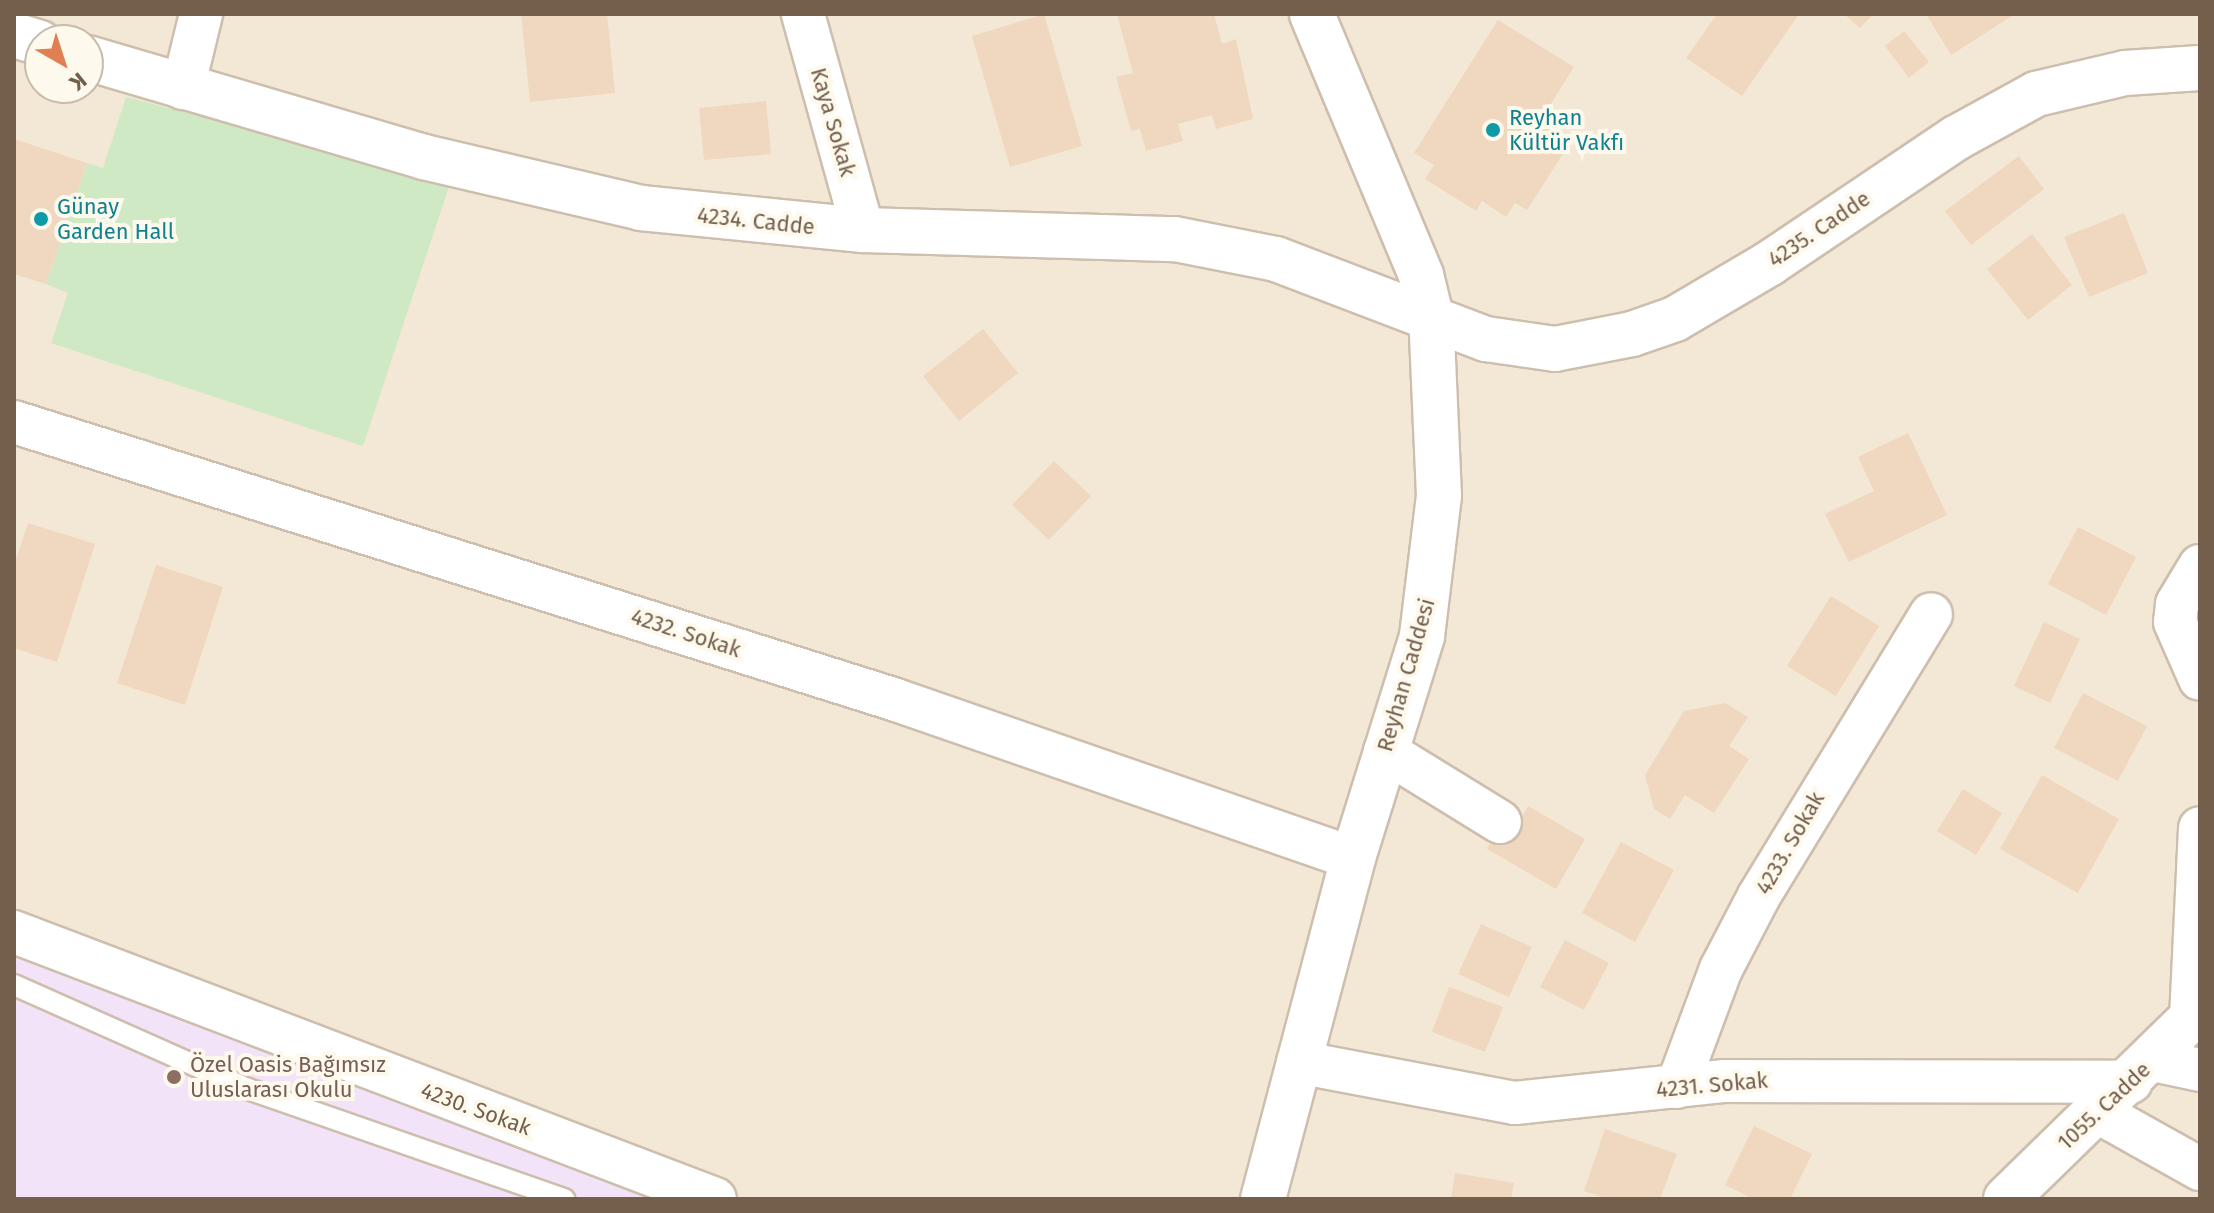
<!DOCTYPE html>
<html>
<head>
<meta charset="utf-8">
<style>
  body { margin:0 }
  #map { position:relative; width:2214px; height:1213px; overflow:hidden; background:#fbf5e7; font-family:"Fira Sans",sans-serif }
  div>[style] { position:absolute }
  .residential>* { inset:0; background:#f3e8d5 }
  .education>* { inset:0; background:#f2e3f8 }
  .green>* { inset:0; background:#d0e9c5 }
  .building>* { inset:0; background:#f0d7bf }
  .roads { filter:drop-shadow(2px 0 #cdbead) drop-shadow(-2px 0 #cdbead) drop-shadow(0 2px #cdbead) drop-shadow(0 -2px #cdbead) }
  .lane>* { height:20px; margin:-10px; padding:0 10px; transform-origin:10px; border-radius:10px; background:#fff }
  .street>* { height:42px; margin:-21px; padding:0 21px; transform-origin:21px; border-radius:21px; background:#fff }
  .secondary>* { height:44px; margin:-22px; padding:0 22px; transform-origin:22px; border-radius:22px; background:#fff }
  .dots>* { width:22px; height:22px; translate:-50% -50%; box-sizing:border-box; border:4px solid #fef9ed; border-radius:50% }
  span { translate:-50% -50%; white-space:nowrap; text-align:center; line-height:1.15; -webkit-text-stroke:8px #fef9ed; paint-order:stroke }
  .culture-label { font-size:22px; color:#0d838f }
  .left { translate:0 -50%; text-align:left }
  .street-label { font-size:22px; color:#745e4c }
  .education-label { font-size:22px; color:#785e54 }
  .frame { position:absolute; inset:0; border:16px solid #745e4c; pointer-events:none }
  .north { position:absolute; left:24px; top:24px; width:80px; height:80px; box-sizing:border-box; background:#fef9ed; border:2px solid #c7bbad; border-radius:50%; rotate:141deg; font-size:22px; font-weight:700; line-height:32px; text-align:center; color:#745e4c }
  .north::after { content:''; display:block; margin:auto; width:28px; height:36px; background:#e07f51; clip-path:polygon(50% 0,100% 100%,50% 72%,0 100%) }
</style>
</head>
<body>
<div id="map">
  <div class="residential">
    <div style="clip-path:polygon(evenodd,14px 14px,2200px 14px,2200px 1199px,14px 1199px,14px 14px,40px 40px,88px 40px,88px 88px,40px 88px,40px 40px)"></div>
  </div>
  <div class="education">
    <div style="clip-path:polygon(14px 955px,652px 1199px,14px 1199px)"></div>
  </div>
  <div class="green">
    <div style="clip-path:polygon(126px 97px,451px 181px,363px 446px,51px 343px,68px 293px,46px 284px,87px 163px,103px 168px)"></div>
  </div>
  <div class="building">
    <div style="clip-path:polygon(521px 14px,607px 14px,615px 93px,530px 102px)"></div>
    <div style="clip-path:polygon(1044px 14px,1082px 146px,1010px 167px,972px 36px)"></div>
    <div style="clip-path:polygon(1117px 14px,1214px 14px,1222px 44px,1236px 39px,1253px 119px,1216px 129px,1212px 115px,1178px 124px,1183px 141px,1146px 151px,1140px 129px,1131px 131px,1116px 77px,1133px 73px)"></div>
    <div style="clip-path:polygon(1717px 14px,1799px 14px,1742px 96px,1686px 58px)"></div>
    <div style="clip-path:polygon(1844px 14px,1873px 14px,1860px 28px)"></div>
    <div style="clip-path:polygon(1926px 14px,2015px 14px,1951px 55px)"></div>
    <div style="clip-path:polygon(1498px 20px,1574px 67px,1549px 107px,1564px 117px,1549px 142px,1564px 152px,1527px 210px,1515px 203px,1506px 217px,1482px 201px,1476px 211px,1425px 179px,1434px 165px,1414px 153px)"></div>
    <div style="clip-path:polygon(1904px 31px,1929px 62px,1909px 78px,1885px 46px)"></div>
    <div style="clip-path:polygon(766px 101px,771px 154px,704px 160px,699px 108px)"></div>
    <div style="clip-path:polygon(14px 139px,87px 163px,46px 284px,14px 274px)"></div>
    <div style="clip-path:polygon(2019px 156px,2044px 189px,1971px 245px,1945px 211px)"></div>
    <div style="clip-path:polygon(2124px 213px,2148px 273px,2089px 297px,2064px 237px)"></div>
    <div style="clip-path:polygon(2032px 234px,2072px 285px,2028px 320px,1987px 269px)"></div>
    <div style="clip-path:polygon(983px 329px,1018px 373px,959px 421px,923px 376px)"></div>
    <div style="clip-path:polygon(1908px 433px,1947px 515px,1849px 562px,1825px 514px,1874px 491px,1858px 457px)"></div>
    <div style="clip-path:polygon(1054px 461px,1091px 496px,1049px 540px,1012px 505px)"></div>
    <div style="clip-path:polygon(28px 523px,95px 544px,57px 662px,14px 648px,14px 566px)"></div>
    <div style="clip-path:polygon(2078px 527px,2136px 557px,2106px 615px,2048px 584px)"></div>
    <div style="clip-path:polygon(156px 565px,223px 587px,185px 705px,117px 683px)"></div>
    <div style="clip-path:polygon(1831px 596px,1879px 626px,1836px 696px,1787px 666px)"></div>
    <div style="clip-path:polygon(2044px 622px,2080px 639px,2050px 703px,2014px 686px)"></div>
    <div style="clip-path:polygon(2083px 693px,2147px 726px,2118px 781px,2054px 748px)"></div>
    <div style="clip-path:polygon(1725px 703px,1748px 717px,1729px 746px,1749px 759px,1714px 813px,1685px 795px,1670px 819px,1654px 809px,1645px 775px,1684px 711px)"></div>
    <div style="clip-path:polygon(2042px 775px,2119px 819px,2078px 893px,2000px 849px)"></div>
    <div style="clip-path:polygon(1963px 789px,2002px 813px,1976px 855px,1937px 831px)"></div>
    <div style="clip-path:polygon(1528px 806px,1585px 839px,1556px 889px,1487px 849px,1500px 827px,1512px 834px)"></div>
    <div style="clip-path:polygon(1621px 842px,1674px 870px,1635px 942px,1582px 913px)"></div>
    <div style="clip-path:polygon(1481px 924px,1532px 947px,1509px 997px,1458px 974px)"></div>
    <div style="clip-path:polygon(1565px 940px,1609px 963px,1584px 1010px,1540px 987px)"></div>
    <div style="clip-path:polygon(1449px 987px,1503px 1007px,1485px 1052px,1432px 1032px)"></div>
    <div style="clip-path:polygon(1754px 1126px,1812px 1154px,1790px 1199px,1753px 1199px,1725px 1185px)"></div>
    <div style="clip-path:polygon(1605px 1129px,1677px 1154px,1660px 1199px,1608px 1199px,1584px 1191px)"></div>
    <div style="clip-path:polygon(1455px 1173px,1514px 1183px,1511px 1199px,1451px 1199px)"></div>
  </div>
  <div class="roads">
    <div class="lane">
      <div style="left:14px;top:985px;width:256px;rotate:24deg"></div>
      <div style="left:248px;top:1089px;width:335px;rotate:19.2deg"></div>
    </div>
    <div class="street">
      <div style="left:803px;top:14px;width:224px;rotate:74.5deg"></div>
      <div style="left:183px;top:88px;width:76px;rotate:-76.3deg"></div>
      <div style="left:14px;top:422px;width:925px;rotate:17.49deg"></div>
      <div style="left:896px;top:700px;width:484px;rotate:19.1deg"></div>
      <div style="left:2200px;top:566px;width:44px;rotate:121.2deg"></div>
      <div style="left:2177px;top:604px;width:18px;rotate:96deg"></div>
      <div style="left:2175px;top:622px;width:62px;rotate:66.3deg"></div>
      <div style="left:1385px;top:751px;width:135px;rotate:31.7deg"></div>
      <div style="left:14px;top:932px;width:750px;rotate:20.85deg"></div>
      <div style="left:2191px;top:1019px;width:191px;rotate:-87.3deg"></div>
      <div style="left:2153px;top:1060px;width:48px;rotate:12deg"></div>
      <div style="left:1298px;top:1062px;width:221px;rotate:10.7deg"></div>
      <div style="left:1515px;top:1103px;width:211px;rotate:-6deg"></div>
      <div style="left:1725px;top:1081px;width:406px;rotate:0.1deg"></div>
      <div style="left:1677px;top:1087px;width:126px;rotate:-69.6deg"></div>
      <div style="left:1721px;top:969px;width:82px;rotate:-62.5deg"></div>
      <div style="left:1759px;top:896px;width:330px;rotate:-58.6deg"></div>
      <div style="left:2098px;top:1112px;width:117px;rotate:29.2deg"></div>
    </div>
    <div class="secondary">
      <div style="left:14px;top:35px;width:27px;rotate:17deg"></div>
      <div style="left:88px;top:58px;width:350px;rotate:16.4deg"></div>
      <div style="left:424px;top:157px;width:223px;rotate:13.2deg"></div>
      <div style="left:641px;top:208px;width:223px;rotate:5.7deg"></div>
      <div style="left:863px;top:230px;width:312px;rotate:1.7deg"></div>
      <div style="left:1175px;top:239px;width:103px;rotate:11.2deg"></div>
      <div style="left:1276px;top:259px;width:225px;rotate:20.9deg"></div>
      <div style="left:1486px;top:339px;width:70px;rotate:8.2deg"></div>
      <div style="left:1555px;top:349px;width:78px;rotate:-11deg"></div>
      <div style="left:1632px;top:334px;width:46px;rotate:-19.2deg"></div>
      <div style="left:1675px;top:319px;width:110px;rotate:-30.5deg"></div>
      <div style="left:1770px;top:263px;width:224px;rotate:-33.9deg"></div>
      <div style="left:1956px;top:138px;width:91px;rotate:-28.8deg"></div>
      <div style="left:2036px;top:94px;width:91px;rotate:-13.3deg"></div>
      <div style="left:2125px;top:73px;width:75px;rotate:-3.8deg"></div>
      <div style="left:1263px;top:1199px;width:353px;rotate:-75.2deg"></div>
      <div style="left:1353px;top:858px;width:232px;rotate:-72.7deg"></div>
      <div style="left:1422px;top:636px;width:141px;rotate:-83.1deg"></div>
      <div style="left:1439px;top:496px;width:180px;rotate:-92.5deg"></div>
      <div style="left:1431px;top:316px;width:42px;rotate:-103.7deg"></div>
      <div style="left:1421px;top:275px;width:283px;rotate:-112.7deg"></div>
      <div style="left:2006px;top:1199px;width:271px;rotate:-44.3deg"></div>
    </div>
  </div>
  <div class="dots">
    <div style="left:1493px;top:130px;background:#0f9aa8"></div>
    <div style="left:41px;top:219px;background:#0f9aa8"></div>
    <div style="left:174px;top:1077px;background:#8d6e63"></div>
  </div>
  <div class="culture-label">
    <span class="left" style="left:1509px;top:130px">Reyhan<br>Kültür Vakfı</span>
    <span class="left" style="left:57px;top:219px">Günay<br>Garden Hall</span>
  </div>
  <div class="street-label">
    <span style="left:833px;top:122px;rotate:74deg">Kaya Sokak</span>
    <span style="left:756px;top:221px;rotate:6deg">4234. Cadde</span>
    <span style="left:1819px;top:229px;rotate:-34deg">4235. Cadde</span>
    <span style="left:686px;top:633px;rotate:18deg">4232. Sokak</span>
    <span style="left:1406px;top:675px;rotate:-74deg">Reyhan Caddesi</span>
    <span style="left:1790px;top:843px;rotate:-60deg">4233. Sokak</span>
    <span style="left:1712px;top:1085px;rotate:-5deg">4231. Sokak</span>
    <span style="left:2104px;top:1106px;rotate:-43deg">1055. Cadde</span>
    <span style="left:476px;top:1109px;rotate:20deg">4230. Sokak</span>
  </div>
  <div class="education-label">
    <span class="left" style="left:190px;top:1077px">Özel Oasis Bağımsız<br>Uluslarası Okulu</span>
  </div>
  <div class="frame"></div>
  <div class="north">K</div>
</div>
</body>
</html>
